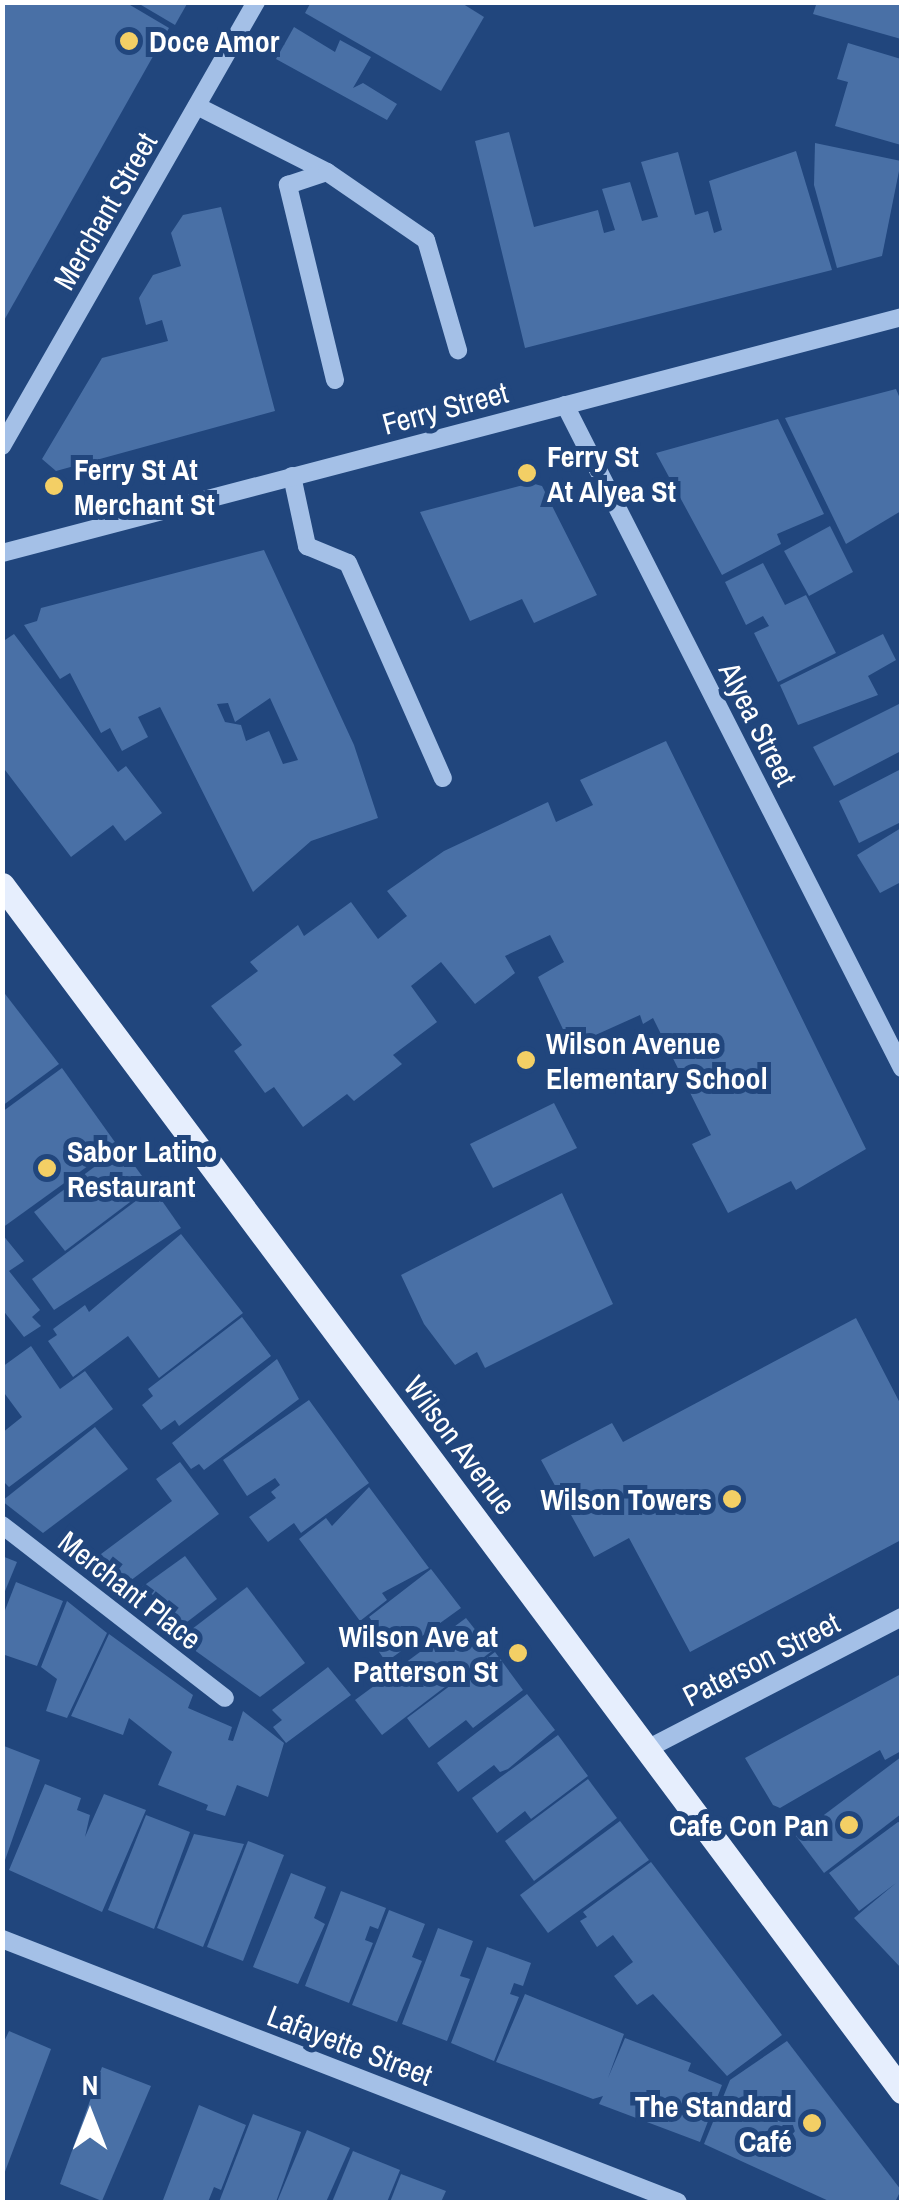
<!DOCTYPE html>
<html>
<head>
<meta charset="utf-8">
<style>
  body { margin:0 }
  #map { position:relative; width:904px; height:2205px; overflow:hidden; background:#21467d; font-family:"Archivo Narrow",sans-serif }
  div>[style] { position:absolute }
  .building>* { inset:0; background:#4970a6 }
  .minor>* { height:18px; margin:-9px; padding:0 9px; transform-origin:9px; border-radius:9px; background:#a4c0e7 }
  .major>* { height:25px; margin:-12.5px; padding:0 12.5px; transform-origin:12.5px; border-radius:12.5px; background:#e6eefd }
  .dots>* { width:28px; height:28px; translate:-50% -50%; box-sizing:border-box; border:5px solid #21467d; border-radius:50% }
  span { translate:-50% -50%; white-space:nowrap; text-align:center; line-height:1.15; -webkit-text-stroke:10px #21467d; paint-order:stroke }
  .poi-label { font-size:30px; color:#fff; font-weight:700 }
  .left { translate:0 -50%; text-align:left }
  .right { translate:-100% -50%; text-align:right }
  .street-label { font-size:30px; color:#fff }
  .frame { position:absolute; inset:0; border:5px solid #fff; pointer-events:none }
  .north { position:absolute; left:40px; top:2065px; width:100px; height:100px; -webkit-text-stroke:8px #21467d; paint-order:stroke; rotate:0deg; font-size:28px; font-weight:700; line-height:40px; text-align:center; color:#fff }
  .north::after { content:''; display:block; margin:auto; width:35px; height:45px; background:#fff; clip-path:polygon(50% 0,100% 100%,50% 72%,0 100%) }
</style>
</head>
<body>
<div id="map">
  <div class="building">
    <div style="clip-path:polygon(2px 2px,125px 2px,169px 28px,2px 324px)"></div>
    <div style="clip-path:polygon(136px 2px,188px 2px,175px 25px)"></div>
    <div style="clip-path:polygon(311px 2px,460px 2px,484px 17px,441px 91px,305px 13px)"></div>
    <div style="clip-path:polygon(817px 2px,901px 2px,901px 39px,813px 14px)"></div>
    <div style="clip-path:polygon(294px 27px,335px 52px,340px 40px,371px 57px,353px 88px,363px 83px,397px 104px,387px 120px,276px 59px)"></div>
    <div style="clip-path:polygon(848px 43px,901px 59px,901px 145px,835px 126px,848px 82px,837px 79px)"></div>
    <div style="clip-path:polygon(509px 132px,534px 227px,598px 210px,604px 233px,615px 230px,602px 189px,630px 182px,642px 221px,658px 217px,641px 162px,678px 152px,695px 215px,708px 211px,714px 233px,722px 230px,709px 181px,796px 151px,832px 270px,525px 348px,475px 141px)"></div>
    <div style="clip-path:polygon(815px 143px,901px 161px,882px 256px,837px 268px,814px 185px)"></div>
    <div style="clip-path:polygon(221px 207px,275px 411px,56px 471px,42px 459px,102px 358px,168px 341px,162px 320px,146px 325px,139px 298px,153px 275px,181px 266px,171px 233px,183px 215px)"></div>
    <div style="clip-path:polygon(896px 389px,901px 401px,901px 511px,846px 544px,785px 418px)"></div>
    <div style="clip-path:polygon(778px 419px,824px 514px,777px 534px,781px 544px,722px 575px,656px 453px)"></div>
    <div style="clip-path:polygon(531px 483px,542px 486px,597px 595px,534px 623px,522px 599px,470px 621px,420px 512px)"></div>
    <div style="clip-path:polygon(830px 526px,853px 572px,809px 596px,784px 551px)"></div>
    <div style="clip-path:polygon(evenodd,264px 550px,354px 745px,378px 818px,311px 841px,253px 892px,160px 707px,138px 717px,148px 737px,122px 751px,110px 728px,101px 733px,70px 673px,60px 679px,24px 625px,37px 621px,41px 608px,264px 550px,270px 698px,298px 760px,283px 764px,269px 731px,246px 741px,241px 725px,225px 722px,217px 704px,228px 703px,235px 722px,270px 698px)"></div>
    <div style="clip-path:polygon(763px 563px,785px 605px,806px 595px,836px 653px,778px 682px,754px 633px,769px 626px,763px 616px,746px 625px,725px 582px)"></div>
    <div style="clip-path:polygon(14px 634px,118px 772px,126px 766px,162px 813px,125px 841px,113px 825px,71px 857px,2px 766px,2px 642px)"></div>
    <div style="clip-path:polygon(883px 634px,896px 660px,868px 676px,878px 695px,798px 725px,780px 685px)"></div>
    <div style="clip-path:polygon(901px 703px,901px 751px,834px 786px,813px 747px)"></div>
    <div style="clip-path:polygon(666px 741px,866px 1149px,796px 1190px,791px 1181px,728px 1213px,692px 1144px,711px 1135px,653px 1018px,643px 1024px,640px 1015px,571px 1046px,538px 977px,564px 962px,550px 935px,505px 956px,515px 973px,475px 1004px,441px 962px,411px 986px,437px 1022px,393px 1055px,402px 1064px,354px 1101px,347px 1094px,303px 1127px,274px 1087px,265px 1093px,234px 1051px,242px 1045px,211px 1006px,258px 971px,250px 962px,298px 925px,304px 936px,351px 902px,378px 939px,407px 916px,387px 891px,444px 851px,548px 802px,556px 822px,593px 805px,580px 780px)"></div>
    <div style="clip-path:polygon(901px 769px,901px 822px,859px 843px,839px 801px)"></div>
    <div style="clip-path:polygon(901px 828px,901px 882px,880px 893px,857px 855px)"></div>
    <div style="clip-path:polygon(2px 990px,59px 1064px,2px 1106px)"></div>
    <div style="clip-path:polygon(62px 1068px,117px 1145px,2px 1228px,2px 1112px)"></div>
    <div style="clip-path:polygon(554px 1103px,577px 1148px,493px 1188px,470px 1144px)"></div>
    <div style="clip-path:polygon(121px 1147px,150px 1187px,65px 1251px,34px 1212px)"></div>
    <div style="clip-path:polygon(153px 1188px,181px 1228px,54px 1310px,32px 1279px)"></div>
    <div style="clip-path:polygon(562px 1193px,613px 1304px,485px 1368px,477px 1352px,455px 1365px,424px 1324px,401px 1275px)"></div>
    <div style="clip-path:polygon(2px 1234px,24px 1261px,9px 1271px,40px 1310px,32px 1317px,41px 1326px,24px 1337px,2px 1309px)"></div>
    <div style="clip-path:polygon(181px 1234px,243px 1313px,159px 1378px,128px 1336px,73px 1377px,48px 1341px,57px 1335px,53px 1329px,85px 1305px,89px 1312px)"></div>
    <div style="clip-path:polygon(242px 1317px,271px 1356px,179px 1426px,175px 1420px,161px 1430px,142px 1405px,153px 1396px,148px 1389px)"></div>
    <div style="clip-path:polygon(856px 1318px,901px 1405px,901px 1540px,690px 1652px,629px 1538px,594px 1557px,541px 1460px,612px 1423px,623px 1442px)"></div>
    <div style="clip-path:polygon(31px 1346px,60px 1389px,85px 1371px,113px 1409px,9px 1487px,2px 1480px,2px 1433px,22px 1417px,2px 1390px,2px 1367px)"></div>
    <div style="clip-path:polygon(277px 1359px,299px 1399px,204px 1470px,199px 1464px,191px 1469px,172px 1443px)"></div>
    <div style="clip-path:polygon(309px 1400px,369px 1483px,301px 1533px,294px 1523px,268px 1542px,249px 1517px,276px 1498px,271px 1492px,280px 1485px,275px 1478px,247px 1496px,223px 1460px)"></div>
    <div style="clip-path:polygon(95px 1427px,128px 1469px,43px 1533px,2px 1501px)"></div>
    <div style="clip-path:polygon(180px 1462px,219px 1514px,126px 1584px,93px 1560px,172px 1501px,156px 1479px)"></div>
    <div style="clip-path:polygon(369px 1487px,429px 1568px,382px 1593px,387px 1600px,360px 1621px,299px 1539px,326px 1518px,332px 1526px)"></div>
    <div style="clip-path:polygon(2px 1556px,17px 1562px,3px 1596px,2px 1596px)"></div>
    <div style="clip-path:polygon(185px 1556px,217px 1599px,174px 1632px,135px 1592px)"></div>
    <div style="clip-path:polygon(431px 1569px,461px 1608px,386px 1662px,375px 1646px,385px 1639px,369px 1617px)"></div>
    <div style="clip-path:polygon(16px 1582px,63px 1601px,37px 1666px,2px 1654px,2px 1618px)"></div>
    <div style="clip-path:polygon(247px 1587px,305px 1663px,260px 1697px,179px 1639px)"></div>
    <div style="clip-path:polygon(67px 1601px,107px 1633px,67px 1718px,46px 1711px,57px 1679px,41px 1667px)"></div>
    <div style="clip-path:polygon(466px 1618px,492px 1651px,382px 1735px,355px 1700px)"></div>
    <div style="clip-path:polygon(109px 1634px,193px 1695px,188px 1708px,232px 1727px,228px 1740px,233px 1741px,243px 1711px,284px 1743px,268px 1797px,237px 1785px,225px 1816px,206px 1810px,208px 1805px,158px 1785px,172px 1752px,129px 1718px,123px 1735px,71px 1716px)"></div>
    <div style="clip-path:polygon(495px 1652px,523px 1690px,473px 1728px,466px 1720px,429px 1748px,407px 1718px)"></div>
    <div style="clip-path:polygon(328px 1667px,351px 1695px,286px 1743px,273px 1727px,282px 1720px,272px 1710px)"></div>
    <div style="clip-path:polygon(901px 1674px,901px 1751px,885px 1760px,880px 1750px,780px 1808px,773px 1805px,745px 1758px)"></div>
    <div style="clip-path:polygon(527px 1694px,555px 1730px,508px 1769px,500px 1772px,494px 1765px,458px 1792px,437px 1763px)"></div>
    <div style="clip-path:polygon(558px 1735px,588px 1776px,531px 1819px,525px 1811px,497px 1833px,472px 1798px)"></div>
    <div style="clip-path:polygon(4px 1746px,40px 1760px,3px 1866px,2px 1749px)"></div>
    <div style="clip-path:polygon(901px 1757px,901px 1814px,824px 1873px,796px 1836px)"></div>
    <div style="clip-path:polygon(588px 1779px,617px 1818px,534px 1881px,505px 1841px)"></div>
    <div style="clip-path:polygon(45px 1784px,81px 1798px,77px 1810px,90px 1815px,85px 1837px,104px 1794px,146px 1810px,102px 1912px,9px 1870px)"></div>
    <div style="clip-path:polygon(146px 1815px,190px 1832px,154px 1929px,108px 1910px)"></div>
    <div style="clip-path:polygon(620px 1821px,649px 1860px,548px 1933px,520px 1895px)"></div>
    <div style="clip-path:polygon(898px 1822px,901px 1823px,901px 1968px,854px 1918px,896px 1883px,859px 1911px,829px 1873px)"></div>
    <div style="clip-path:polygon(194px 1834px,244px 1844px,203px 1947px,157px 1928px)"></div>
    <div style="clip-path:polygon(248px 1841px,284px 1855px,243px 1961px,207px 1947px)"></div>
    <div style="clip-path:polygon(651px 1862px,782px 2035px,727px 2076px,653px 1994px,637px 2005px,614px 1976px,633px 1962px,613px 1935px,597px 1947px,580px 1921px,587px 1917px,583px 1912px)"></div>
    <div style="clip-path:polygon(291px 1873px,326px 1887px,314px 1918px,325px 1924px,298px 1984px,253px 1967px)"></div>
    <div style="clip-path:polygon(341px 1891px,386px 1908px,378px 1929px,370px 1926px,365px 1940px,373px 1943px,349px 2003px,305px 1986px)"></div>
    <div style="clip-path:polygon(389px 1910px,425px 1924px,412px 1957px,422px 1961px,397px 2022px,352px 2005px)"></div>
    <div style="clip-path:polygon(438px 1928px,473px 1941px,460px 1976px,470px 1979px,447px 2041px,402px 2024px)"></div>
    <div style="clip-path:polygon(487px 1947px,531px 1963px,523px 1986px,514px 1983px,510px 1994px,519px 1997px,494px 2061px,451px 2043px)"></div>
    <div style="clip-path:polygon(525px 1994px,624px 2034px,608px 2078px,625px 2038px,691px 2063px,688px 2071px,722px 2085px,700px 2142px,599px 2104px,603px 2096px,593px 2099px,496px 2062px)"></div>
    <div style="clip-path:polygon(9px 2031px,51px 2049px,3px 2177px,2px 2046px)"></div>
    <div style="clip-path:polygon(787px 2041px,901px 2190px,895px 2202px,831px 2202px,704px 2144px,730px 2080px)"></div>
    <div style="clip-path:polygon(102px 2067px,151px 2086px,102px 2201px,60px 2184px)"></div>
    <div style="clip-path:polygon(199px 2105px,246px 2125px,221px 2190px,214px 2187px,208px 2202px,168px 2202px,163px 2200px)"></div>
    <div style="clip-path:polygon(253px 2114px,301px 2132px,276px 2202px,219px 2202px)"></div>
    <div style="clip-path:polygon(307px 2130px,350px 2148px,326px 2202px,277px 2202px)"></div>
    <div style="clip-path:polygon(353px 2151px,400px 2170px,387px 2202px,332px 2202px)"></div>
    <div style="clip-path:polygon(401px 2174px,446px 2191px,441px 2202px,390px 2202px)"></div>
  </div>
  <div class="minor">
    <div style="left:197px;top:106px;width:146px;rotate:26.9deg"></div>
    <div style="left:335px;top:380px;width:201px;rotate:-103.6deg"></div>
    <div style="left:288px;top:185px;width:41px;rotate:-18.4deg"></div>
    <div style="left:327px;top:172px;width:120px;rotate:34.5deg"></div>
    <div style="left:426px;top:240px;width:115px;rotate:73.8deg"></div>
    <div style="left:565px;top:405px;width:744px;rotate:63.06deg"></div>
    <div style="left:2px;top:446px;width:512px;rotate:-60.23deg"></div>
    <div style="left:292px;top:476px;width:72px;rotate:77.9deg"></div>
    <div style="left:307px;top:546px;width:44px;rotate:22.5deg"></div>
    <div style="left:348px;top:563px;width:235px;rotate:66.2deg"></div>
    <div style="left:2px;top:553px;width:930px;rotate:-14.69deg"></div>
    <div style="left:2px;top:1525px;width:282px;rotate:37.8deg"></div>
    <div style="left:647px;top:1749px;width:287px;rotate:-27.4deg"></div>
    <div style="left:2px;top:1939px;width:725px;rotate:21.26deg"></div>
  </div>
  <div class="major">
    <div style="left:2px;top:885px;width:1505px;rotate:53.27deg"></div>
  </div>
  <div class="dots">
    <div style="left:129px;top:41px;background:#f3cf65"></div>
    <div style="left:527px;top:473px;background:#f3cf65"></div>
    <div style="left:54px;top:486px;background:#f3cf65"></div>
    <div style="left:526px;top:1060px;background:#f3cf65"></div>
    <div style="left:47px;top:1168px;background:#f3cf65"></div>
    <div style="left:732px;top:1499px;background:#f3cf65"></div>
    <div style="left:518px;top:1653px;background:#f3cf65"></div>
    <div style="left:849px;top:1825px;background:#f3cf65"></div>
    <div style="left:812px;top:2123px;background:#f3cf65"></div>
  </div>
  <div class="poi-label">
    <span class="left" style="left:149px;top:41px">Doce Amor</span>
    <span class="left" style="left:547px;top:473px">Ferry St<br>At Alyea St</span>
    <span class="left" style="left:74px;top:486px">Ferry St At<br>Merchant St</span>
    <span class="left" style="left:546px;top:1060px">Wilson Avenue<br>Elementary School</span>
    <span class="left" style="left:67px;top:1168px">Sabor Latino<br>Restaurant</span>
    <span class="right" style="left:712px;top:1499px">Wilson Towers</span>
    <span class="right" style="left:498px;top:1653px">Wilson Ave at<br>Patterson St</span>
    <span class="right" style="left:829px;top:1825px">Cafe Con Pan</span>
    <span class="right" style="left:792px;top:2123px">The Standard<br>Café</span>
  </div>
  <div class="street-label">
    <span style="left:105px;top:211px;rotate:-60deg">Merchant Street</span>
    <span style="left:445px;top:408px;rotate:-15deg">Ferry Street</span>
    <span style="left:758px;top:724px;rotate:63deg">Alyea Street</span>
    <span style="left:460px;top:1445px;rotate:53deg">Wilson Avenue</span>
    <span style="left:130px;top:1590px;rotate:38deg">Merchant Place</span>
    <span style="left:761px;top:1659px;rotate:-27deg">Paterson Street</span>
    <span style="left:350px;top:2045px;rotate:21deg">Lafayette Street</span>
  </div>
  <div class="frame"></div>
  <div class="north">N</div>
</div>
</body>
</html>
